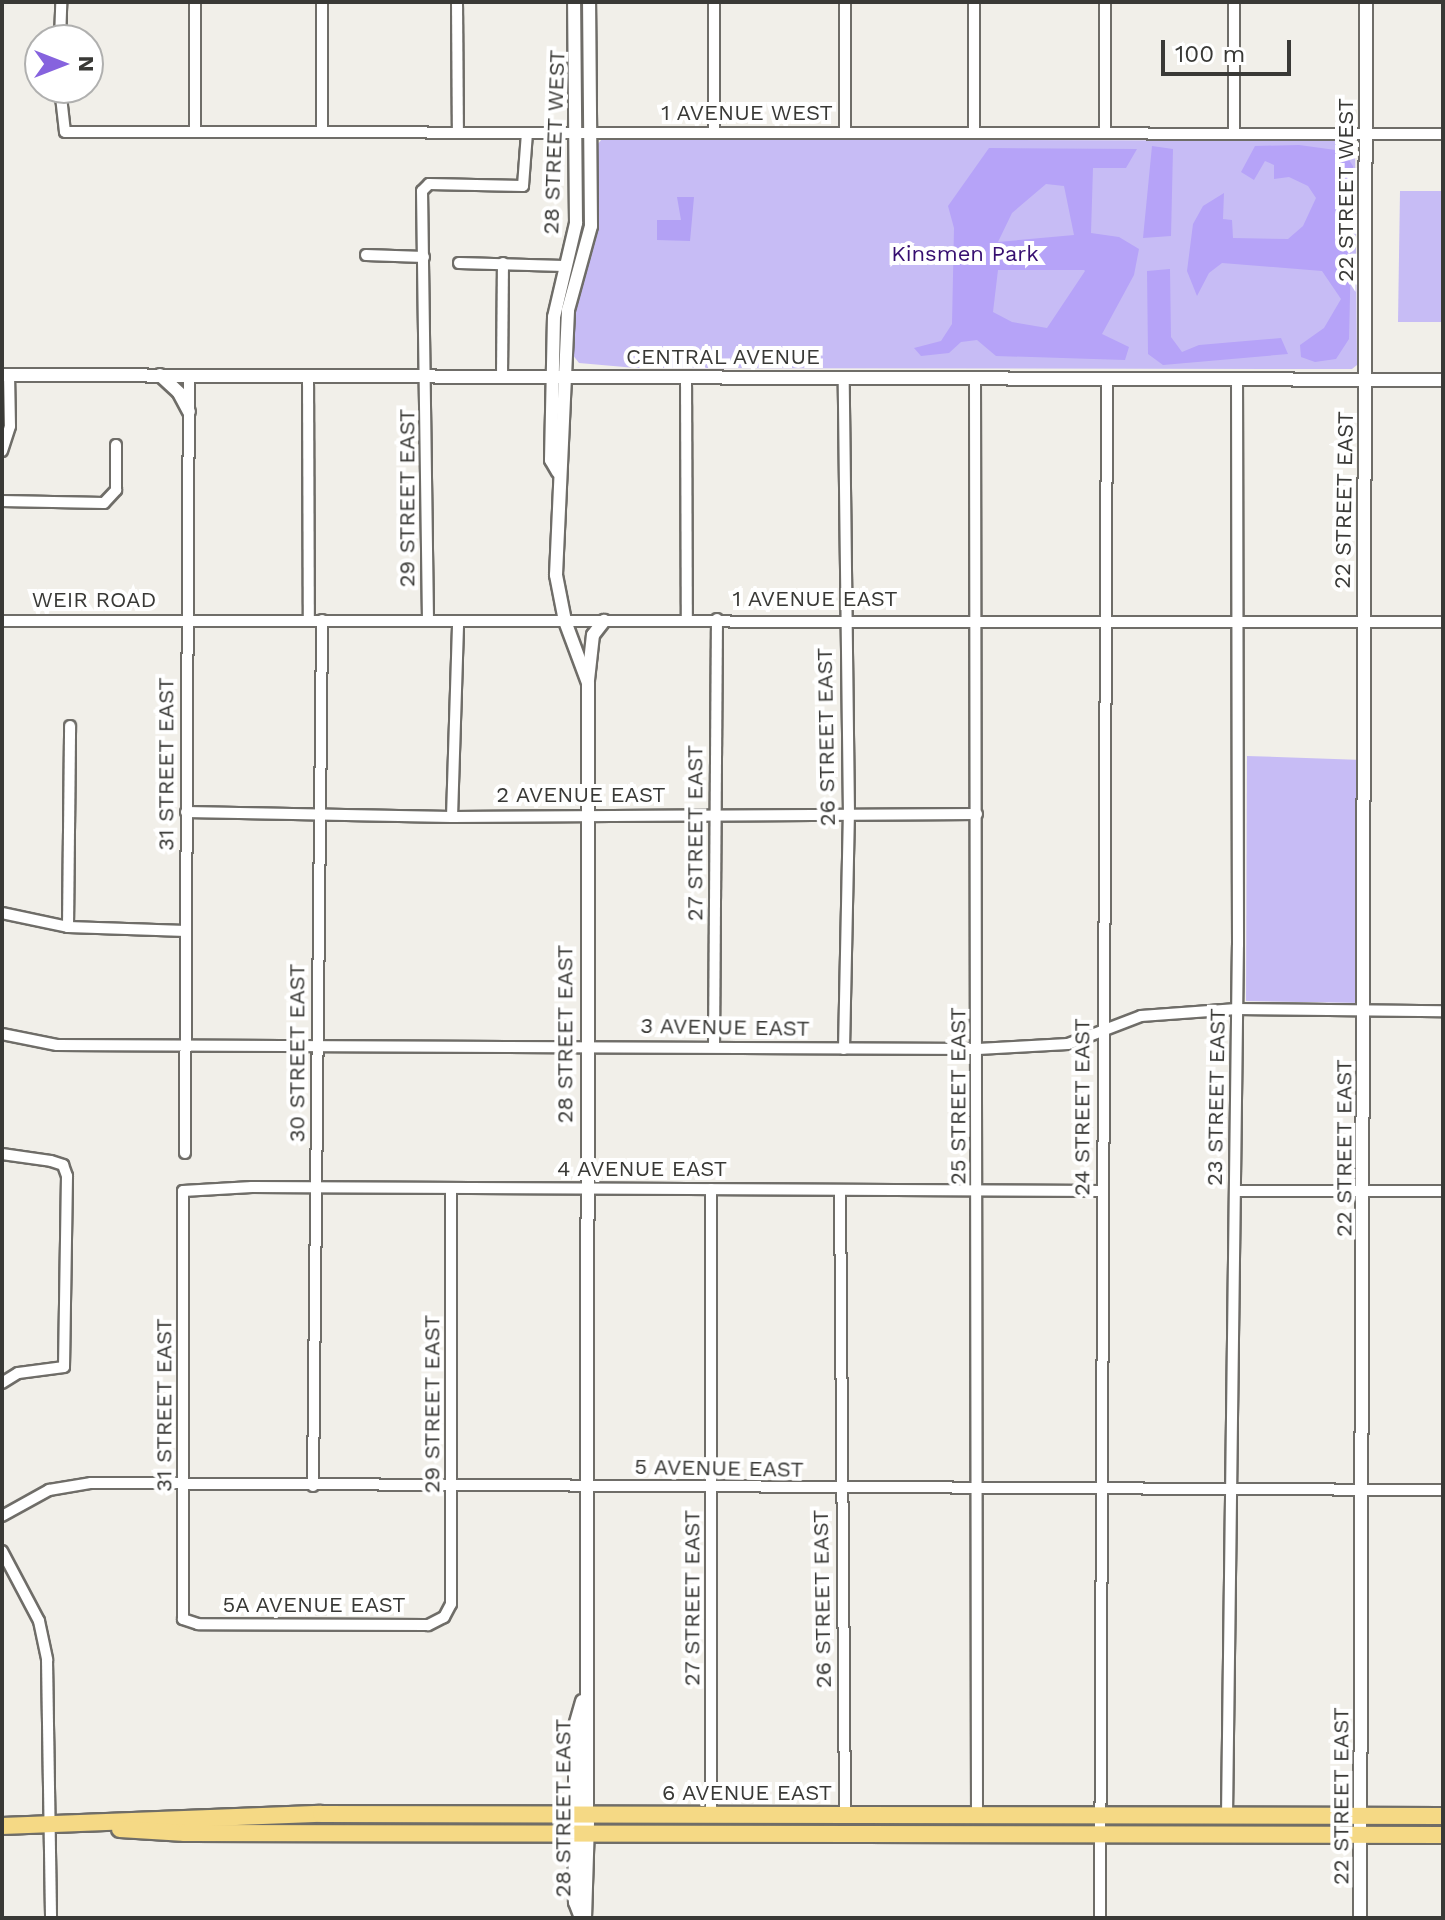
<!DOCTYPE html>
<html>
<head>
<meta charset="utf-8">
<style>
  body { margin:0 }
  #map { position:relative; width:1445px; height:1920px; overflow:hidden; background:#f1efe9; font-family:"Work Sans",sans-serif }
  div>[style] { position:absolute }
  .green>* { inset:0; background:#c7bcf5 }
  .forest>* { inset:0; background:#b6a3f8 }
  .water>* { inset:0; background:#b3a1f5 }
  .roads { filter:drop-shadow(2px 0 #6f6d68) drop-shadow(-2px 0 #6f6d68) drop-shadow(0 2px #6f6d68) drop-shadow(0 -2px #6f6d68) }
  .minor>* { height:10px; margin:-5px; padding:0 5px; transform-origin:5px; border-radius:5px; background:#fff }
  .tertiary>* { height:12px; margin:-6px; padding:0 6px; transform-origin:6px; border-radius:6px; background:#fff }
  .secondary>* { height:14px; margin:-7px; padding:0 7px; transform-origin:7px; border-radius:7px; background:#fff }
  .primary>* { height:16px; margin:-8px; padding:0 8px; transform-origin:8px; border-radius:8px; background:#f5d985 }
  span { translate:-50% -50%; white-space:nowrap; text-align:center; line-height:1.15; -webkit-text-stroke:8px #fff; paint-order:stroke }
  .street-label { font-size:22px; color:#393936 }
  .park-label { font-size:22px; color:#360e70 }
  .frame { position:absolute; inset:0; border:4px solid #393936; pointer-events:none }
  .north { position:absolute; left:24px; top:24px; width:80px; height:80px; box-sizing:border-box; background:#fff; border:2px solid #b0b0af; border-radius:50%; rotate:90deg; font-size:22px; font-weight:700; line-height:32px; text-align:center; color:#393936 }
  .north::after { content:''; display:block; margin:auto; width:28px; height:36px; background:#8663de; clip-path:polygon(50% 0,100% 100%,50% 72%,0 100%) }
  .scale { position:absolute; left:1161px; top:40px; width:130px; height:36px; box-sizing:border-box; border:4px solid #393936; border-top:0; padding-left:10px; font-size:24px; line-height:28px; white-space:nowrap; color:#393936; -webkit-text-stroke:6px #fff; paint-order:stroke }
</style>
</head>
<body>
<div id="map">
  <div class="green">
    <div style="clip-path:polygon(602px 139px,1355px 141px,1357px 365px,1352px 369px,636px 368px,579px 363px,572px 354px,572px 321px,596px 230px,597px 145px)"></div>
    <div style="clip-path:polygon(1400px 191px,1443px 191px,1443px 322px,1398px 322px)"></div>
    <div style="clip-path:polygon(1247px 756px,1363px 760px,1363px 1003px,1246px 1001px)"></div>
  </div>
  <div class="forest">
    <div style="clip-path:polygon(1299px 145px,1343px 151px,1353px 166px,1349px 339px,1336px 359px,1315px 362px,1301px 357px,1300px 345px,1324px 328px,1341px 299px,1322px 271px,1222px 263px,1209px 273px,1197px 296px,1187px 271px,1193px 224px,1203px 206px,1224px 193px,1223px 219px,1232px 220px,1233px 238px,1288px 239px,1303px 226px,1316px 198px,1308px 186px,1289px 177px,1274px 179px,1274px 165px,1265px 161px,1254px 180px,1241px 172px,1255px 146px)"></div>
    <div style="clip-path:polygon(1152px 146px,1173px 149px,1171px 236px,1143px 238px)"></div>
    <div style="clip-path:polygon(evenodd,989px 148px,1137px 149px,1126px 168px,1093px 168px,1091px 233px,1119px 237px,1139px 249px,1134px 275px,1102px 334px,1129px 347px,1125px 360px,996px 356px,977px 340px,961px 342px,949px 353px,921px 356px,914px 348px,941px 341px,952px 324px,954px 228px,948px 206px,989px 148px,1046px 184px,1064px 186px,1074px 235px,998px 242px,1012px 213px,1046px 184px,989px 148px,998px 270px,1084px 270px,1085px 271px,1047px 328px,1012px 322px,993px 312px,998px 270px)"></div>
    <div style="clip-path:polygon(1170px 269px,1171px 337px,1182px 352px,1199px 345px,1281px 338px,1288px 354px,1163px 365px,1148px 354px,1147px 271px)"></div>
  </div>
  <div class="water">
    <div style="clip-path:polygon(677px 197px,694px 197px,690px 241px,657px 240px,657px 220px,681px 220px)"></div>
  </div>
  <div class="roads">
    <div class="minor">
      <div style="left:457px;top:2px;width:130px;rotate:89.6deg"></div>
      <div style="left:974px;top:2px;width:131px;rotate:90deg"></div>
      <div style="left:60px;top:40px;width:38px;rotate:-88deg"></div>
      <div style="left:60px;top:88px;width:44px;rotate:83.5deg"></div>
      <div style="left:65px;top:132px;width:1378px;rotate:0.08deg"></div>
      <div style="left:195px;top:132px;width:130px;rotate:-90deg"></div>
      <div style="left:322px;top:132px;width:130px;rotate:-90deg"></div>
      <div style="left:714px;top:132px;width:130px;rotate:-90deg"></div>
      <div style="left:1105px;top:132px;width:130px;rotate:-90deg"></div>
      <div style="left:845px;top:133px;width:131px;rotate:-90deg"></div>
      <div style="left:1234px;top:133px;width:131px;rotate:-90deg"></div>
      <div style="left:366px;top:255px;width:58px;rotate:2deg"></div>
      <div style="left:459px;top:263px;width:105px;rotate:1.6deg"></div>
      <div style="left:308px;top:376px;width:244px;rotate:89.8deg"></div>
      <div style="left:502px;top:376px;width:113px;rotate:-89.5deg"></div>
      <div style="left:686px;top:377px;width:243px;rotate:89.8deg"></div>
      <div style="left:975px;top:378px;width:1437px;rotate:89.92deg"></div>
      <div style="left:2px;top:451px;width:26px;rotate:-72deg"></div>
      <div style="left:10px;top:426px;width:51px;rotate:-91.1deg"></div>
      <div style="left:2px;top:501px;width:102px;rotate:1.1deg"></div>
      <div style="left:104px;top:503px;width:18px;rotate:-47deg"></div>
      <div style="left:116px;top:490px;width:45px;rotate:-90deg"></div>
      <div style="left:428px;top:620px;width:429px;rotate:-90.8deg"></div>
      <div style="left:422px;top:191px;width:10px;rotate:-45deg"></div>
      <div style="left:429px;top:184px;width:94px;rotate:1.2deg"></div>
      <div style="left:523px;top:186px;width:53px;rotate:-85.7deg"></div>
      <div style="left:2px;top:621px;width:1441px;rotate:0.04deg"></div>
      <div style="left:186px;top:812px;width:266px;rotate:1.1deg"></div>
      <div style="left:452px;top:817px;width:525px;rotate:-0.33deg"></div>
      <div style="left:452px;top:817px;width:196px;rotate:-88.2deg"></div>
      <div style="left:2px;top:913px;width:67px;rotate:12deg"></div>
      <div style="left:68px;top:927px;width:118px;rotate:1.9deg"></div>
      <div style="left:68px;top:927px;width:201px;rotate:-89.4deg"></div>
      <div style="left:2px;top:1034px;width:56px;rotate:11.3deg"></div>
      <div style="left:57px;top:1045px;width:921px;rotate:0.25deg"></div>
      <div style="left:978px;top:1049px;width:90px;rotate:-3.2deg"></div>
      <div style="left:1068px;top:1044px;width:78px;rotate:-21deg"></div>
      <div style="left:1141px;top:1016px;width:96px;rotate:-4.2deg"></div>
      <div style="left:1237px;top:1009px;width:206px;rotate:0.6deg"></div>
      <div style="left:714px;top:1047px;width:428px;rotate:-89.6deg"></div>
      <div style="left:844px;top:1049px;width:234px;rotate:-88.8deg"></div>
      <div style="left:849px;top:815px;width:438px;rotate:-90.7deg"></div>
      <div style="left:185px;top:1153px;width:778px;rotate:-89.71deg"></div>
      <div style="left:2px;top:1154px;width:49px;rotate:8.1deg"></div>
      <div style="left:51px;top:1161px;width:13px;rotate:18deg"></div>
      <div style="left:63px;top:1165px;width:12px;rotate:70deg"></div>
      <div style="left:67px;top:1176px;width:191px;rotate:90.9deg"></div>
      <div style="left:64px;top:1367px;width:46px;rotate:172.6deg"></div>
      <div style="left:18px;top:1373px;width:19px;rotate:148deg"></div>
      <div style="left:451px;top:1188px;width:416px;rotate:90deg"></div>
      <div style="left:451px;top:1604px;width:15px;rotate:118deg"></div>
      <div style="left:444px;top:1617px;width:18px;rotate:153deg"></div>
      <div style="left:428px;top:1625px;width:230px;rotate:-179.8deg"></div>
      <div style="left:198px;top:1624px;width:16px;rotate:-162deg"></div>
      <div style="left:183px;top:1619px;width:428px;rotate:-90deg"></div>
      <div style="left:183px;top:1191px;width:69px;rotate:-3.3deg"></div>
      <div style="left:252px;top:1187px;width:850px;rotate:0.27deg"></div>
      <div style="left:711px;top:1189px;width:626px;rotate:90deg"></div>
      <div style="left:840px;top:1190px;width:626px;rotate:89.54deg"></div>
      <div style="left:1235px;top:1191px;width:208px"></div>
      <div style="left:313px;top:1486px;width:866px;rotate:-89.4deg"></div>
      <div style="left:2px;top:1516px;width:54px;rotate:-29deg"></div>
      <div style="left:49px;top:1490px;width:43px;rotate:-9.5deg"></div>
      <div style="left:91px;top:1483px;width:1352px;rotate:0.3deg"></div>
      <div style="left:2px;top:1551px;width:79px;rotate:62.1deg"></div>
      <div style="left:39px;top:1621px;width:40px;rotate:78deg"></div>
      <div style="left:47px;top:1660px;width:258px;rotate:89.1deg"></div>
      <div style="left:1227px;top:1816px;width:871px;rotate:-89.28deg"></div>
      <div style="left:1238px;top:945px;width:566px;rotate:-90.1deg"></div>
      <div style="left:1100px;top:1918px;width:1539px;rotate:-89.74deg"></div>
    </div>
    <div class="tertiary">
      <div style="left:2px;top:375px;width:1441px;rotate:0.2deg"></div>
      <div style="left:160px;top:375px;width:26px;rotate:43deg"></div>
      <div style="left:179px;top:393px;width:21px;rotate:62deg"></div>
      <div style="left:558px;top:472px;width:14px;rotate:-120deg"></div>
      <div style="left:551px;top:460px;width:143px;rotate:-88.8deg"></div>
      <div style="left:554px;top:317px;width:97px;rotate:-76.8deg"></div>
      <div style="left:576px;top:223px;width:221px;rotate:-90.5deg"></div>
      <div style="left:588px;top:680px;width:45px;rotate:-83.7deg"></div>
      <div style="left:593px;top:635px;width:18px;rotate:-52deg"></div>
      <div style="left:575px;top:1813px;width:87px;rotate:-90deg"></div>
      <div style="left:575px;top:1726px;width:26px;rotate:-74deg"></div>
      <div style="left:587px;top:1813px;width:1130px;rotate:-89.95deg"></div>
      <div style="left:588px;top:683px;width:66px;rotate:-110.4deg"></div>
      <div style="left:565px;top:621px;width:47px;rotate:-101.1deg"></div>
      <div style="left:556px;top:575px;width:265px;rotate:-87.4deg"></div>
      <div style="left:568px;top:310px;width:87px;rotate:-74.7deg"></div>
      <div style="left:591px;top:226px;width:224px;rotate:-90.5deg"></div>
      <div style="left:1360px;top:1918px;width:1916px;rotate:-89.82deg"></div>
    </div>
    <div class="secondary">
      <div style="left:575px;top:1813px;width:89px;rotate:89.4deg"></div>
      <div style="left:576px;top:1902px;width:17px;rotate:69deg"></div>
      <div style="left:584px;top:1918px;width:95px;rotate:-88.2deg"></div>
    </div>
    <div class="primary">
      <div style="left:2px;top:1826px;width:319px;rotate:-2.2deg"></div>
      <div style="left:321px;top:1814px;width:1122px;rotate:0.1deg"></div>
      <div style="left:120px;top:1829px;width:65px;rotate:3.5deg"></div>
      <div style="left:185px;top:1833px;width:1258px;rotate:0.09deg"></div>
    </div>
  </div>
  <div class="street-label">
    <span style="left:747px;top:113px">1 AVENUE WEST</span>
    <span style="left:554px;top:142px;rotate:-88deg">28 STREET WEST</span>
    <span style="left:1346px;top:190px;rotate:-90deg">22 STREET WEST</span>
    <span style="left:723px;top:357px">CENTRAL AVENUE</span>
    <span style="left:407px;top:498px;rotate:-90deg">29 STREET EAST</span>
    <span style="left:1344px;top:500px;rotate:-89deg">22 STREET EAST</span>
    <span style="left:815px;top:599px">1 AVENUE EAST</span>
    <span style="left:94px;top:600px">WEIR ROAD</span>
    <span style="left:826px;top:737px;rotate:-91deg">26 STREET EAST</span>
    <span style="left:166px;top:764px;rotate:-90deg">31 STREET EAST</span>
    <span style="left:581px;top:795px">2 AVENUE EAST</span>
    <span style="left:695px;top:833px;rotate:-90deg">27 STREET EAST</span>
    <span style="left:725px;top:1027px;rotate:1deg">3 AVENUE EAST</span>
    <span style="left:565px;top:1034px;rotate:-90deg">28 STREET EAST</span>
    <span style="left:297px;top:1053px;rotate:-90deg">30 STREET EAST</span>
    <span style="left:958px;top:1096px;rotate:-90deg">25 STREET EAST</span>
    <span style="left:1216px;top:1097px;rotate:-89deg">23 STREET EAST</span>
    <span style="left:1082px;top:1107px;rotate:-90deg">24 STREET EAST</span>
    <span style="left:1344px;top:1148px;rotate:-90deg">22 STREET EAST</span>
    <span style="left:642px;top:1169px">4 AVENUE EAST</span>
    <span style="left:432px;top:1404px;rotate:-90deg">29 STREET EAST</span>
    <span style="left:164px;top:1405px;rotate:-90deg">31 STREET EAST</span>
    <span style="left:719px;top:1468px;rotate:1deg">5 AVENUE EAST</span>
    <span style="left:692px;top:1598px;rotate:-90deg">27 STREET EAST</span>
    <span style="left:822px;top:1599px;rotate:-91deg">26 STREET EAST</span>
    <span style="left:314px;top:1605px">5A AVENUE EAST</span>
    <span style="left:747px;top:1793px">6 AVENUE EAST</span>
    <span style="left:1341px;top:1796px;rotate:-90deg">22 STREET EAST</span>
    <span style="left:563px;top:1808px;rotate:-90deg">28 STREET EAST</span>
  </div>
  <div class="park-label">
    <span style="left:965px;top:254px">Kinsmen Park</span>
  </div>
  <div class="frame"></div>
  <div class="north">N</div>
  <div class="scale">100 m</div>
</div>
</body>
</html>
